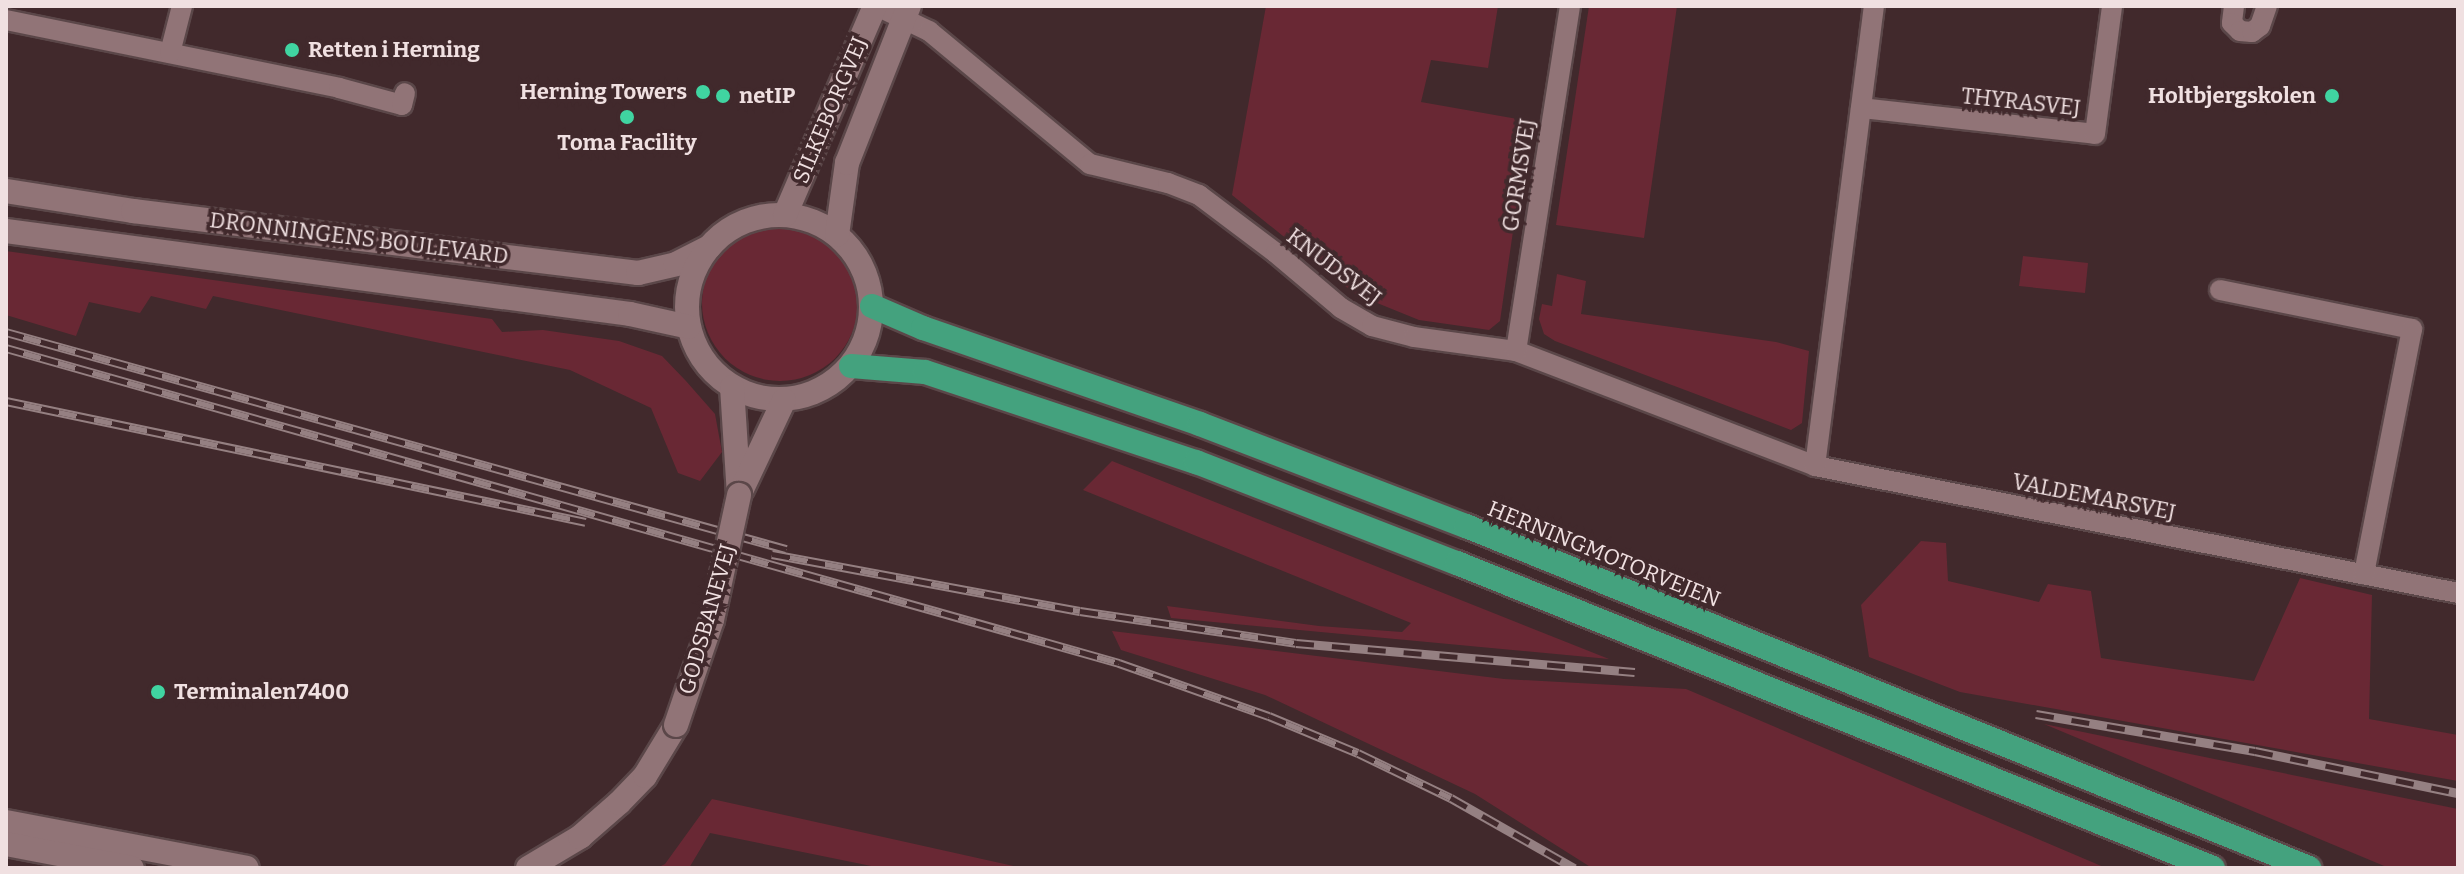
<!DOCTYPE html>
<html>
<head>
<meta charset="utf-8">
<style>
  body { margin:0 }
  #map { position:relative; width:2464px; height:874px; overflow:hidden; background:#41292c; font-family:Bitter,serif }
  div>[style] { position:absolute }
  .green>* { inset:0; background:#692834 }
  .round { border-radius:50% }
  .roads { filter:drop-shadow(2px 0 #5b4749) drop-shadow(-2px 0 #5b4749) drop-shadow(0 2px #5b4749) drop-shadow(0 -2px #5b4749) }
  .street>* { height:20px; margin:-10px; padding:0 10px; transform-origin:10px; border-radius:10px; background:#917477 }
  .secondary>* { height:24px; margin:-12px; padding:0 12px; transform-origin:12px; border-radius:12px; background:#917477 }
  .secondary>.ring { margin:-12px; padding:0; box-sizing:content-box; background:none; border:24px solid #917477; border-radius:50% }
  .highway>* { height:24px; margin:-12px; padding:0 12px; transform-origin:12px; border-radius:12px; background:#44a27e }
  .rail>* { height:9px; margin-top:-4.5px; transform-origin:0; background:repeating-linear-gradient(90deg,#41292c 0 18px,#958082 0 36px); box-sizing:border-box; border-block:2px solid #958082 }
  .bridges { filter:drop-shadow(2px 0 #5b4749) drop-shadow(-2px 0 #5b4749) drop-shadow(0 2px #5b4749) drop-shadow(0 -2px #5b4749) }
  .secondary-bridge>* { height:24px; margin:-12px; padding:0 12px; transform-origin:12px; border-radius:12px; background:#917477 }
  .dots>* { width:22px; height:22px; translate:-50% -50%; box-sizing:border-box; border:4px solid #41292c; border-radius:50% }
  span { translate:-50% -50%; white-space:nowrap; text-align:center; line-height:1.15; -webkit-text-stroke:7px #41292c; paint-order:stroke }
  .poi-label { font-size:22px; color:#f0e0e1; font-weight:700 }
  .left { translate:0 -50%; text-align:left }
  .right { translate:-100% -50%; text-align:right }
  .street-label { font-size:22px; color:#f0e0e1 }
  .frame { position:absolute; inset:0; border:8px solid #f0e0e1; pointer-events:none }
</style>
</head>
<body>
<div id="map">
  <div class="green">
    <div style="clip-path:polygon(1266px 6px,1498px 6px,1488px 68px,1431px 60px,1421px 102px,1529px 121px,1500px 321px,1489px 330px,1419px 320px,1355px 294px,1232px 195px)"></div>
    <div style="clip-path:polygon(1589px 6px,1677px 6px,1644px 238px,1556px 225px)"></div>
    <div class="round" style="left:702px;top:225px;width:156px;height:156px"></div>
    <div style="clip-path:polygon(6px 251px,492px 319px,502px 332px,543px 330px,619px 341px,662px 356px,686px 381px,715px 414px,722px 452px,700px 481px,678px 473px,651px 408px,570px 370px,213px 296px,206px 309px,151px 296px,140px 313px,89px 302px,76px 336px,6px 315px)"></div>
    <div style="clip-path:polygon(2023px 256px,2088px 263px,2085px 293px,2019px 286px)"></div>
    <div style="clip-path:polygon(1557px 274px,1586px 281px,1581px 314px,1776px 342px,1809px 351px,1802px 423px,1791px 430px,1555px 341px,1544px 334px,1539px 319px,1542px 304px,1552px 306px)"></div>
    <div style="clip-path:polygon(1112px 461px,1609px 659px,1171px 618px,1167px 606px,1319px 626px,1402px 632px,1411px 623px,1083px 490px)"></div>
    <div style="clip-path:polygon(1921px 541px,1946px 543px,1948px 581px,2039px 602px,2048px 584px,2091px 591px,2101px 658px,2254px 681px,2300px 578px,2372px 595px,2369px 719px,2458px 735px,2458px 781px,1960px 692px,1869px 657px,1861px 605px)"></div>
    <div style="clip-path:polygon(1112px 631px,1504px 679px,1686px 689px,2106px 868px,1592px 868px,1475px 794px,1265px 695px,1121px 650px)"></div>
    <div style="clip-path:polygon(2044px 724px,2458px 809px,2458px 868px,2389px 868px)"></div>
    <div style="clip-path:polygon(712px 799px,1023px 868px,881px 868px,710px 833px,689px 868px,657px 868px,665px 864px)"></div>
  </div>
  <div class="roads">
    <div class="street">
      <div style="left:877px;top:6px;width:58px;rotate:25.7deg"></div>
      <div style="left:929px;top:31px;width:209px;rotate:39.6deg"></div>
      <div style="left:1090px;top:164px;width:80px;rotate:13.7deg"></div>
      <div style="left:1168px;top:183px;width:33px;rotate:21deg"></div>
      <div style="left:1199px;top:195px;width:96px;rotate:37deg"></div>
      <div style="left:1276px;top:253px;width:85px;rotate:40.2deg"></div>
      <div style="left:1341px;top:308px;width:36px;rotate:30deg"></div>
      <div style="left:1372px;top:326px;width:43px;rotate:14.7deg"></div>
      <div style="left:1414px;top:337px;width:103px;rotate:7.8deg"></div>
      <div style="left:1516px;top:351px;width:320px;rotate:21deg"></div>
      <div style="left:1815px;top:466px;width:655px;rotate:11.17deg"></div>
      <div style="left:2234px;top:6px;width:17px;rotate:97deg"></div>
      <div style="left:2232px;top:23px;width:11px;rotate:45deg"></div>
      <div style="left:2240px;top:31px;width:12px;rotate:5deg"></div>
      <div style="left:2252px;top:32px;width:10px;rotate:-37deg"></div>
      <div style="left:2260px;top:26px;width:21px;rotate:-71deg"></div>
      <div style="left:6px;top:20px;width:340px;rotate:11.5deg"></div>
      <div style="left:339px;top:88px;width:65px;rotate:15.1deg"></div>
      <div style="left:402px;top:105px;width:12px;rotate:-76deg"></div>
      <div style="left:170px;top:53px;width:49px;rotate:-75.7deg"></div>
      <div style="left:1861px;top:108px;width:235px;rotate:6.3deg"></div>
      <div style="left:2095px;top:134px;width:129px;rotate:-82.4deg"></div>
      <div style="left:2220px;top:290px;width:196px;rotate:11.5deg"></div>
      <div style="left:2412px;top:329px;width:250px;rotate:101.1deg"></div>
      <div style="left:1516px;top:351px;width:349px;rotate:-81.1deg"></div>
      <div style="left:1815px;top:466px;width:464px;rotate:-82.7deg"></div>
    </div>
    <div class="secondary">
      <div style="left:6px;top:191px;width:129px;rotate:8.9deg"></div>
      <div style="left:133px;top:211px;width:509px;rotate:7deg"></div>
      <div style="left:638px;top:273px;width:39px;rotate:-13deg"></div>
      <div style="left:676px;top:264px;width:37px;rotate:-27deg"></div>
      <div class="ring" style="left:687px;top:215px;width:160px;height:160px"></div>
      <div style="left:785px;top:215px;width:228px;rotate:-66.7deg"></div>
      <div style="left:6px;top:231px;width:629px;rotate:7.58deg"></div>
      <div style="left:630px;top:314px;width:60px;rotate:12.4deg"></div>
      <div style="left:837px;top:235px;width:73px;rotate:-82.1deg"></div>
      <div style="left:847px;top:163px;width:169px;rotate:-68.5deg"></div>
      <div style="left:732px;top:387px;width:108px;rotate:86.3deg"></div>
      <div style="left:742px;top:489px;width:98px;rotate:-64.7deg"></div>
      <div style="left:6px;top:822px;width:245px;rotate:10.8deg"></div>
      <div style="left:6px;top:844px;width:128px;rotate:10.8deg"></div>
      <div style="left:528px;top:868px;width:61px;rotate:-30.8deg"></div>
      <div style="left:580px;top:837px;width:52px;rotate:-41.1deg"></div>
      <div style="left:619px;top:803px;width:37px;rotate:-46deg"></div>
      <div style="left:645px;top:776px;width:60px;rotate:-58.7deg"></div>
    </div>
    <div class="highway">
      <div style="left:872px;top:306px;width:56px;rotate:23.3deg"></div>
      <div style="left:923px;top:328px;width:293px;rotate:19.1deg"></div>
      <div style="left:1200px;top:424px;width:285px;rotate:21deg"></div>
      <div style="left:1466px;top:526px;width:910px;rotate:22.08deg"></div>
      <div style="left:851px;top:366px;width:74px;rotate:4.6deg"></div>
      <div style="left:925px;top:372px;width:286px;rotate:18.4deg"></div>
      <div style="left:1196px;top:462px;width:280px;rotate:21.2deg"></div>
      <div style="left:1457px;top:563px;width:815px;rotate:21.97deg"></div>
    </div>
  </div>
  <div class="rail">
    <div style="left:6px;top:332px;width:810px;rotate:15.55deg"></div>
    <div style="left:6px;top:348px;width:1157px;rotate:15.8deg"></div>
    <div style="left:1119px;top:663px;width:159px;rotate:19.5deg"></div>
    <div style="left:1269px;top:716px;width:96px;rotate:22.6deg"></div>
    <div style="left:1358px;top:753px;width:103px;rotate:25.8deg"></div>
    <div style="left:1451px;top:798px;width:142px;rotate:29.6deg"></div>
    <div style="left:6px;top:401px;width:592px;rotate:11.78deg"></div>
    <div style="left:772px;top:554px;width:313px;rotate:10.5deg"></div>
    <div style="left:1080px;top:611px;width:218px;rotate:8.4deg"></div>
    <div style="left:1296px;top:643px;width:340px;rotate:4.9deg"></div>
    <div style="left:2036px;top:714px;width:222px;rotate:9.6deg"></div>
    <div style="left:2255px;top:751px;width:207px;rotate:11.7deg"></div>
  </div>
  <div class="bridges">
    <div class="secondary-bridge">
      <div style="left:676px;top:725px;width:111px;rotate:-71.1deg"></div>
      <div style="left:712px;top:620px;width:128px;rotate:-77.8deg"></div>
    </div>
  </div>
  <div class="dots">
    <div style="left:292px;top:50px;background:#40d4a1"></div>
    <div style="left:703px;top:92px;background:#40d4a1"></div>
    <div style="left:723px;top:96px;background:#40d4a1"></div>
    <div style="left:2332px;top:96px;background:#40d4a1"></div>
    <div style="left:627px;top:117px;background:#40d4a1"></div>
    <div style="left:158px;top:692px;background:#40d4a1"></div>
  </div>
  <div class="poi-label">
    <span class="left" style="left:308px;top:50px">Retten i Herning</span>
    <span class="right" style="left:687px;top:92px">Herning Towers</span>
    <span class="left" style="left:739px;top:96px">netIP</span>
    <span class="right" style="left:2316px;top:96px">Holtbjergskolen</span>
    <span style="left:627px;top:143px">Toma Facility</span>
    <span class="left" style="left:174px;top:692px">Terminalen7400</span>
  </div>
  <div class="street-label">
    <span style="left:2021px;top:102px;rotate:6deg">THYRASVEJ</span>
    <span style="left:830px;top:110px;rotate:-67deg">SILKEBORGVEJ</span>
    <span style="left:1519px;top:175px;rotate:-81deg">GORMSVEJ</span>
    <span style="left:359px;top:238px;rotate:7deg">DRONNINGENS BOULEVARD</span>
    <span style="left:1334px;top:267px;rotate:37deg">KNUDSVEJ</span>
    <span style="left:2094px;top:497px;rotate:11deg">VALDEMARSVEJ</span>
    <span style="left:1604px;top:554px;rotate:22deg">HERNINGMOTORVEJEN</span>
    <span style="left:707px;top:619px;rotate:-74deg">GODSBANEVEJ</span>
  </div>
  <div class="frame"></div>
</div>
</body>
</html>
